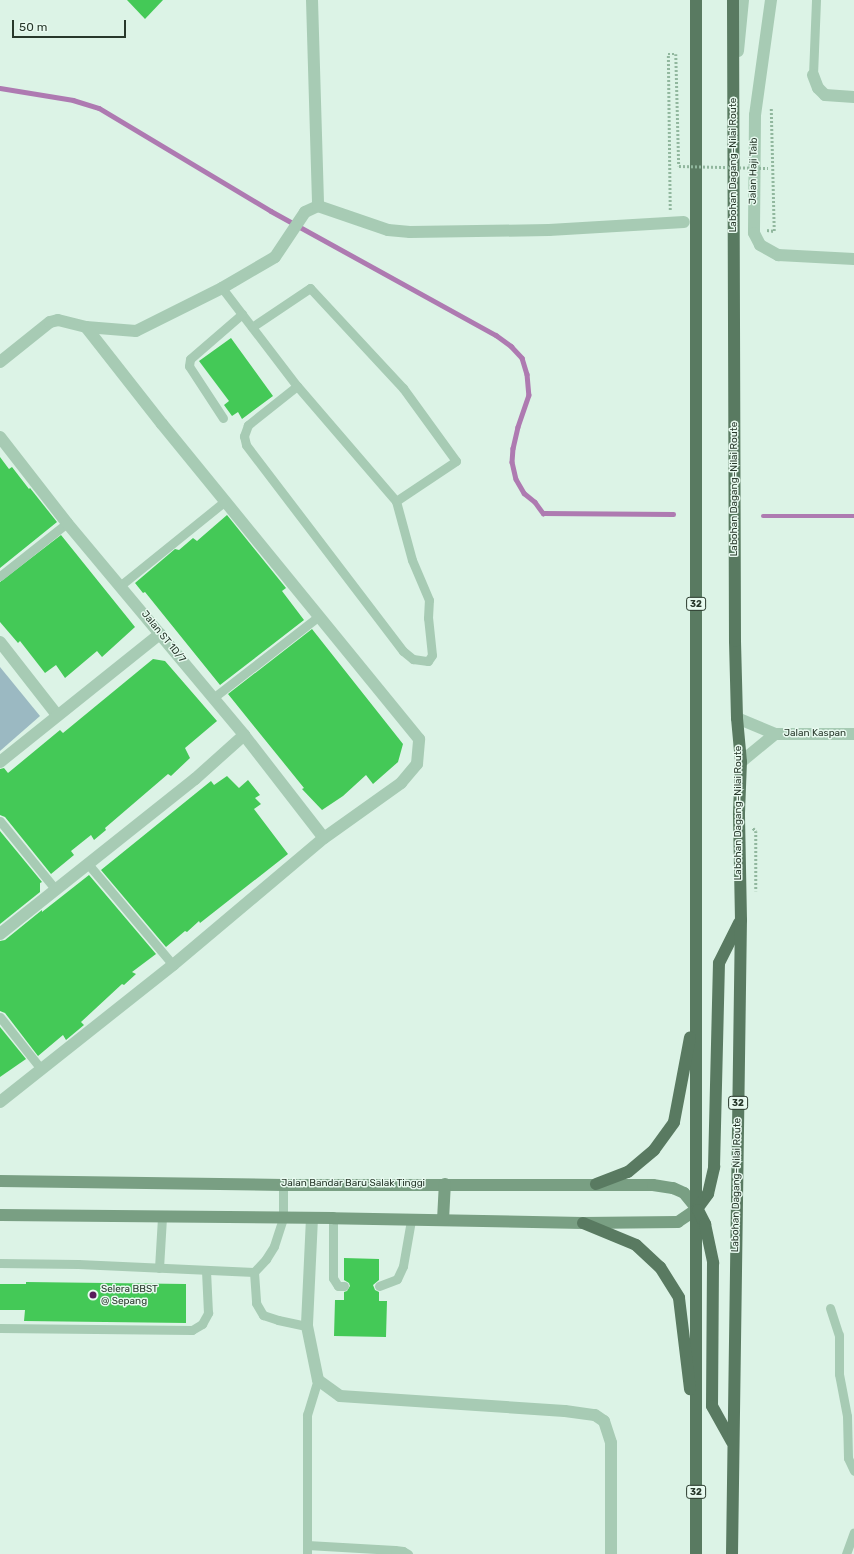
<!DOCTYPE html>
<html>
<head>
<meta charset="utf-8">
<style>
  body { margin:0 }
  #map { position:relative; width:854px; height:1554px; overflow:hidden; background:#dcf3e6; font-family:Rubik,sans-serif }
  div>[style] { position:absolute }
  .green>* { inset:0; background:#9bb9c2 }
  .stream>* { height:4.5px; margin:-2.25px; padding:0 2.25px; transform-origin:2.25px; border-radius:2.25px; background:#ae7ab1 }
  .building>* { inset:0; background:#44c957 }
  .path>* { height:2.5px; margin-top:-1.25px; transform-origin:0; background:repeating-linear-gradient(90deg,#91b79e 0 2px,transparent 0 4px) }
  .lane>* { height:9px; margin:-4.5px; padding:0 4.5px; transform-origin:4.5px; border-radius:4.5px; background:#a7cbb4 }
  .street>* { height:12px; margin:-6px; padding:0 6px; transform-origin:6px; border-radius:6px; background:#a7cbb4 }
  .secondary>* { height:12px; margin:-6px; padding:0 6px; transform-origin:6px; border-radius:6px; background:#799f83 }
  .primary>* { height:12px; margin:-6px; padding:0 6px; transform-origin:6px; border-radius:6px; background:#597a61 }
  .path-bridge>* { height:2.5px; margin-top:-1.25px; transform-origin:0; background:repeating-linear-gradient(90deg,#91b79e 0 2px,transparent 0 4px) }
  .dots>* { width:11px; height:11px; translate:-50% -50%; box-sizing:border-box; border:2px solid #e8faf0; border-radius:50% }
  span { translate:-50% -50%; white-space:nowrap; text-align:center; line-height:1.15; -webkit-text-stroke:3px #e8faf0; paint-order:stroke }
  .shield-label span { padding:1px 3px; background:#e8faf0; border:1px solid; border-radius:3px; -webkit-text-stroke-width:0 }
  .shield-label { font-size:9px; color:#28382b; font-weight:700 }
  .street-label { font-size:10px; color:#28382b }
  .poi-label { font-size:10px; color:#28382b }
  .left { translate:0 -50%; text-align:left }
  .scale { position:absolute; left:12px; top:20px; width:114px; height:18px; box-sizing:border-box; border:2px solid #28382b; border-top:0; padding-left:5px; font-size:12px; line-height:14px; white-space:nowrap; color:#28382b; -webkit-text-stroke:3px #e8faf0; paint-order:stroke }
</style>
</head>
<body>
<div id="map">
  <div class="green">
    <div style="clip-path:polygon(0 667px,40px 716px,0 751px)"></div>
  </div>
  <div class="stream">
    <div style="left:0;top:88px;width:74px;rotate:9.3deg"></div>
    <div style="left:73px;top:100px;width:27px;rotate:17deg"></div>
    <div style="left:99px;top:108px;width:200px;rotate:30.9deg"></div>
    <div style="left:271px;top:211px;width:257px;rotate:28.9deg"></div>
    <div style="left:496px;top:335px;width:19px;rotate:36deg"></div>
    <div style="left:511px;top:346px;width:16px;rotate:47deg"></div>
    <div style="left:522px;top:358px;width:17px;rotate:73deg"></div>
    <div style="left:527px;top:374px;width:21px;rotate:85deg"></div>
    <div style="left:529px;top:395px;width:34px;rotate:109deg"></div>
    <div style="left:518px;top:427px;width:22px;rotate:103deg"></div>
    <div style="left:513px;top:448px;width:14px;rotate:94deg"></div>
    <div style="left:512px;top:462px;width:17px;rotate:77deg"></div>
    <div style="left:516px;top:479px;width:16px;rotate:60deg"></div>
    <div style="left:524px;top:493px;width:14px;rotate:39deg"></div>
    <div style="left:535px;top:502px;width:14px;rotate:54deg"></div>
    <div style="left:543px;top:513px;width:130px;rotate:0.4deg"></div>
    <div style="left:763px;top:516px;width:91px"></div>
  </div>
  <div class="building">
    <div style="clip-path:polygon(127px 0,163px 0,145px 19px)"></div>
    <div style="clip-path:polygon(231px 338px,273px 396px,242px 419px,238px 412px,232px 416px,224px 405px,229px 401px,199px 361px)"></div>
    <div style="clip-path:polygon(0 457px,9px 469px,12px 467px,29px 489px,30px 488px,57px 522px,0 568px)"></div>
    <div style="clip-path:polygon(227px 515px,286px 588px,282px 591px,304px 620px,220px 685px,145px 592px,143px 593px,135px 583px,175px 549px,179px 550px,193px 538px,197px 541px)"></div>
    <div style="clip-path:polygon(61px 535px,135px 627px,102px 657px,97px 651px,65px 678px,56px 665px,45px 673px,20px 641px,18px 643px,0 622px,0 582px)"></div>
    <div style="clip-path:polygon(312px 629px,403px 744px,398px 762px,373px 784px,366px 775px,343px 796px,322px 810px,302px 789px,304px 788px,228px 694px)"></div>
    <div style="clip-path:polygon(153px 659px,165px 661px,217px 721px,185px 748px,190px 758px,171px 776px,168px 774px,105px 828px,106px 830px,94px 840px,91px 835px,71px 851px,74px 855px,51px 874px,5px 817px,0 815px,0 769px,4px 768px,8px 773px,60px 730px,63px 733px)"></div>
    <div style="clip-path:polygon(227px 776px,239px 788px,248px 780px,260px 795px,255px 798px,261px 804px,254px 809px,288px 854px,200px 923px,199px 921px,187px 932px,185px 931px,166px 947px,101px 870px,211px 781px,214px 785px)"></div>
    <div style="clip-path:polygon(0 831px,42px 882px,40px 883px,40px 892px,0 924px)"></div>
    <div style="clip-path:polygon(89px 875px,156px 954px,132px 972px,136px 974px,124px 985px,122px 984px,81px 1022px,84px 1025px,66px 1040px,63px 1035px,38px 1056px,5px 1013px,0 1011px,0 941px,5px 940px,42px 910px,42px 912px)"></div>
    <div style="clip-path:polygon(0 1027px,26px 1059px,0 1077px)"></div>
    <div style="clip-path:polygon(344px 1258px,379px 1259px,379px 1280px,373px 1285px,375px 1290px,379px 1292px,379px 1301px,387px 1301px,386px 1337px,334px 1336px,335px 1300px,344px 1300px,344px 1292px,347px 1291px,350px 1286px,349px 1283px,344px 1280px)"></div>
    <div style="clip-path:polygon(26px 1282px,186px 1284px,186px 1323px,24px 1321px,25px 1310px,0 1310px,0 1284px,26px 1284px)"></div>
  </div>
  <div class="path">
    <div style="left:670px;top:210px;width:156px;rotate:-90.7deg"></div>
    <div style="left:668px;top:54px;width:8px"></div>
    <div style="left:676px;top:54px;width:112px;rotate:88.5deg"></div>
    <div style="left:767px;top:230px;width:7px;rotate:8deg"></div>
    <div style="left:774px;top:231px;width:124px;rotate:-91.4deg"></div>
    <div style="left:753px;top:828px;width:4px;rotate:45deg"></div>
    <div style="left:756px;top:831px;width:60px;rotate:90deg"></div>
  </div>
  <div class="lane">
    <div style="left:813px;top:75px;width:75px;rotate:-87.7deg"></div>
    <div style="left:222px;top:288px;width:123px;rotate:52.6deg"></div>
    <div style="left:297px;top:386px;width:63px;rotate:141.5deg"></div>
    <div style="left:248px;top:425px;width:12px;rotate:110deg"></div>
    <div style="left:244px;top:436px;width:9px;rotate:77deg"></div>
    <div style="left:246px;top:445px;width:259px;rotate:52.7deg"></div>
    <div style="left:403px;top:651px;width:13px;rotate:39deg"></div>
    <div style="left:413px;top:659px;width:15px;rotate:8deg"></div>
    <div style="left:428px;top:661px;width:7px;rotate:-56deg"></div>
    <div style="left:432px;top:655px;width:37px;rotate:-96deg"></div>
    <div style="left:428px;top:618px;width:18px;rotate:-87deg"></div>
    <div style="left:429px;top:600px;width:43px;rotate:-113deg"></div>
    <div style="left:412px;top:560px;width:61px;rotate:-105.2deg"></div>
    <div style="left:396px;top:501px;width:152px;rotate:-130.7deg"></div>
    <div style="left:252px;top:327px;width:70px;rotate:-33.9deg"></div>
    <div style="left:310px;top:288px;width:137px;rotate:47.1deg"></div>
    <div style="left:403px;top:388px;width:90px;rotate:54deg"></div>
    <div style="left:456px;top:461px;width:72px;rotate:146.3deg"></div>
    <div style="left:223px;top:418px;width:62px;rotate:-123.2deg"></div>
    <div style="left:189px;top:366px;width:7px;rotate:-82deg"></div>
    <div style="left:190px;top:359px;width:69px;rotate:-40.9deg"></div>
    <div style="left:0;top:576px;width:85px;rotate:-38.3deg"></div>
    <div style="left:121px;top:585px;width:134px;rotate:-38.9deg"></div>
    <div style="left:213px;top:698px;width:134px;rotate:-37.7deg"></div>
    <div style="left:0;top:821px;width:89px;rotate:50.9deg"></div>
    <div style="left:88px;top:864px;width:132px;rotate:49.9deg"></div>
    <div style="left:0;top:1017px;width:66px;rotate:51.7deg"></div>
    <div style="left:333px;top:1218px;width:60px;rotate:90deg"></div>
    <div style="left:333px;top:1278px;width:9px;rotate:58deg"></div>
    <div style="left:338px;top:1286px;width:6px"></div>
    <div style="left:0;top:1263px;width:78px;rotate:0.7deg"></div>
    <div style="left:78px;top:1264px;width:176px;rotate:2.6deg"></div>
    <div style="left:254px;top:1272px;width:18px;rotate:-47deg"></div>
    <div style="left:266px;top:1259px;width:15px;rotate:-58deg"></div>
    <div style="left:274px;top:1246px;width:29px;rotate:-72deg"></div>
    <div style="left:283px;top:1218px;width:33px;rotate:-90deg"></div>
    <div style="left:159px;top:1268px;width:51px;rotate:-86.6deg"></div>
    <div style="left:254px;top:1272px;width:31px;rotate:86deg"></div>
    <div style="left:256px;top:1303px;width:14px;rotate:60deg"></div>
    <div style="left:263px;top:1315px;width:16px;rotate:18deg"></div>
    <div style="left:278px;top:1320px;width:30px;rotate:12deg"></div>
    <div style="left:379px;top:1286px;width:19px;rotate:-21deg"></div>
    <div style="left:397px;top:1279px;width:14px;rotate:-65deg"></div>
    <div style="left:403px;top:1266px;width:47px;rotate:-80.1deg"></div>
    <div style="left:830px;top:1308px;width:28px;rotate:72deg"></div>
    <div style="left:839px;top:1335px;width:39px;rotate:90deg"></div>
    <div style="left:839px;top:1374px;width:43px;rotate:79.2deg"></div>
    <div style="left:847px;top:1416px;width:42px;rotate:88.6deg"></div>
    <div style="left:848px;top:1458px;width:14px;rotate:65deg"></div>
    <div style="left:0;top:1328px;width:192px;rotate:0.6deg"></div>
    <div style="left:192px;top:1330px;width:12px;rotate:-31deg"></div>
    <div style="left:202px;top:1324px;width:13px;rotate:-61deg"></div>
    <div style="left:208px;top:1313px;width:43px;rotate:-92.7deg"></div>
    <div style="left:307px;top:1545px;width:88px;rotate:3.3deg"></div>
    <div style="left:395px;top:1550px;width:8px;rotate:7deg"></div>
    <div style="left:403px;top:1551px;width:6px;rotate:31deg"></div>
    <div style="left:307px;top:1554px;width:139px;rotate:-90deg"></div>
    <div style="left:307px;top:1415px;width:37px;rotate:-73deg"></div>
    <div style="left:846px;top:1554px;width:23px;rotate:-70deg"></div>
  </div>
  <div class="street">
    <div style="left:312px;top:0;width:206px;rotate:88.3deg"></div>
    <div style="left:771px;top:0;width:116px;rotate:97.9deg"></div>
    <div style="left:755px;top:115px;width:118px;rotate:90.5deg"></div>
    <div style="left:754px;top:233px;width:13px;rotate:63deg"></div>
    <div style="left:760px;top:245px;width:21px;rotate:29deg"></div>
    <div style="left:778px;top:255px;width:76px;rotate:3deg"></div>
    <div style="left:738px;top:51px;width:51px;rotate:-84.4deg"></div>
    <div style="left:813px;top:75px;width:14px;rotate:69deg"></div>
    <div style="left:818px;top:88px;width:10px;rotate:45deg"></div>
    <div style="left:825px;top:95px;width:29px;rotate:4deg"></div>
    <div style="left:0;top:362px;width:64px;rotate:-38.7deg"></div>
    <div style="left:50px;top:322px;width:8px;rotate:-14deg"></div>
    <div style="left:58px;top:320px;width:29px;rotate:14deg"></div>
    <div style="left:86px;top:327px;width:50px;rotate:4.6deg"></div>
    <div style="left:136px;top:331px;width:96px;rotate:-26.6deg"></div>
    <div style="left:222px;top:288px;width:61px;rotate:-30.3deg"></div>
    <div style="left:275px;top:257px;width:54px;rotate:-56.3deg"></div>
    <div style="left:305px;top:212px;width:14px;rotate:-25deg"></div>
    <div style="left:318px;top:206px;width:74px;rotate:18.9deg"></div>
    <div style="left:388px;top:230px;width:22px;rotate:5deg"></div>
    <div style="left:410px;top:232px;width:139px;rotate:-0.8deg"></div>
    <div style="left:549px;top:230px;width:135px;rotate:-3.4deg"></div>
    <div style="left:0;top:437px;width:109px;rotate:52.1deg"></div>
    <div style="left:67px;top:523px;width:276px;rotate:50.1deg"></div>
    <div style="left:244px;top:735px;width:130px;rotate:52.2deg"></div>
    <div style="left:0;top:642px;width:93px;rotate:52deg"></div>
    <div style="left:737px;top:718px;width:41px;rotate:22.8deg"></div>
    <div style="left:775px;top:734px;width:79px"></div>
    <div style="left:0;top:762px;width:205px;rotate:-38.7deg"></div>
    <div style="left:741px;top:762px;width:44px;rotate:-39.5deg"></div>
    <div style="left:0;top:934px;width:249px;rotate:-38.5deg"></div>
    <div style="left:195px;top:779px;width:66px;rotate:-41.9deg"></div>
    <div style="left:0;top:1102px;width:221px;rotate:-38.4deg"></div>
    <div style="left:173px;top:965px;width:197px;rotate:-40.1deg"></div>
    <div style="left:324px;top:838px;width:95px;rotate:-35.5deg"></div>
    <div style="left:401px;top:783px;width:25px;rotate:-50deg"></div>
    <div style="left:417px;top:764px;width:25px;rotate:-85deg"></div>
    <div style="left:419px;top:739px;width:407px;rotate:-129.2deg"></div>
    <div style="left:162px;top:424px;width:123px;rotate:-128.1deg"></div>
    <div style="left:312px;top:1218px;width:108px;rotate:92.7deg"></div>
    <div style="left:307px;top:1326px;width:55px;rotate:78.5deg"></div>
    <div style="left:318px;top:1380px;width:27px;rotate:36deg"></div>
    <div style="left:340px;top:1396px;width:225px;rotate:3.8deg"></div>
    <div style="left:565px;top:1411px;width:30px;rotate:8deg"></div>
    <div style="left:595px;top:1415px;width:11px;rotate:34deg"></div>
    <div style="left:604px;top:1421px;width:23px;rotate:72deg"></div>
    <div style="left:611px;top:1443px;width:111px;rotate:90deg"></div>
  </div>
  <div class="secondary">
    <div style="left:0;top:1181px;width:283px;rotate:0.8deg"></div>
    <div style="left:283px;top:1185px;width:370px"></div>
    <div style="left:653px;top:1185px;width:20px;rotate:9deg"></div>
    <div style="left:673px;top:1188px;width:12px;rotate:24deg"></div>
    <div style="left:684px;top:1193px;width:21px;rotate:51deg"></div>
    <div style="left:697px;top:1209px;width:23px;rotate:146deg"></div>
    <div style="left:678px;top:1222px;width:95px;rotate:179.4deg"></div>
    <div style="left:583px;top:1223px;width:250px;rotate:-178.9deg"></div>
    <div style="left:333px;top:1218px;width:333px;rotate:-179.5deg"></div>
    <div style="left:443px;top:1220px;width:36px;rotate:-87deg"></div>
  </div>
  <div class="primary">
    <div style="left:696px;top:0;width:1554px;rotate:90deg"></div>
    <div style="left:596px;top:1184px;width:34px;rotate:-21deg"></div>
    <div style="left:628px;top:1172px;width:34px;rotate:-40deg"></div>
    <div style="left:654px;top:1150px;width:34px;rotate:-54deg"></div>
    <div style="left:674px;top:1122px;width:86px;rotate:-79.3deg"></div>
    <div style="left:697px;top:1209px;width:19px;rotate:-54deg"></div>
    <div style="left:708px;top:1194px;width:28px;rotate:-77deg"></div>
    <div style="left:714px;top:1167px;width:204px;rotate:-88.6deg"></div>
    <div style="left:719px;top:963px;width:45px;rotate:-63.4deg"></div>
    <div style="left:698px;top:1210px;width:16px;rotate:63deg"></div>
    <div style="left:705px;top:1224px;width:40px;rotate:78deg"></div>
    <div style="left:713px;top:1263px;width:143px;rotate:90.4deg"></div>
    <div style="left:712px;top:1406px;width:41px;rotate:60.9deg"></div>
    <div style="left:583px;top:1223px;width:57px;rotate:22.5deg"></div>
    <div style="left:636px;top:1245px;width:33px;rotate:43deg"></div>
    <div style="left:660px;top:1267px;width:36px;rotate:58deg"></div>
    <div style="left:679px;top:1298px;width:92px;rotate:83.1deg"></div>
    <div style="left:732px;top:1554px;width:634px;rotate:-89.19deg"></div>
    <div style="left:741px;top:920px;width:107px;rotate:-91.1deg"></div>
    <div style="left:739px;top:813px;width:51px;rotate:-87.8deg"></div>
    <div style="left:741px;top:762px;width:44px;rotate:-95.2deg"></div>
    <div style="left:737px;top:718px;width:77px;rotate:-91.5deg"></div>
    <div style="left:735px;top:641px;width:641px;rotate:-90.18deg"></div>
  </div>
  <div class="path-bridge">
    <div style="left:679px;top:166px;width:89px;rotate:1.3deg"></div>
  </div>
  <div class="dots">
    <div style="left:93px;top:1295px;background:#591c5a"></div>
  </div>
  <div class="shield-label">
    <span style="left:696px;top:604px">32</span>
    <span style="left:738px;top:1103px">32</span>
    <span style="left:696px;top:1492px">32</span>
  </div>
  <div class="street-label">
    <span style="left:734px;top:165px;rotate:-90deg">Labohan Dagang–Nilai Route</span>
    <span style="left:754px;top:171px;rotate:-89deg">Jalan Haji Taib</span>
    <span style="left:735px;top:489px;rotate:-90deg">Labohan Dagang–Nilai Route</span>
    <span style="left:163px;top:637px;rotate:51deg">Jalan ST 1D/7</span>
    <span style="left:815px;top:734px">Jalan Kaspan</span>
    <span style="left:739px;top:813px;rotate:-90deg">Labohan Dagang–Nilai Route</span>
    <span style="left:353px;top:1184px">Jalan Bandar Baru Salak Tinggi</span>
    <span style="left:737px;top:1185px;rotate:-89deg">Labohan Dagang–Nilai Route</span>
  </div>
  <div class="poi-label">
    <span class="left" style="left:101px;top:1295px">Selera BBST<br>@ Sepang</span>
  </div>
  <div class="scale">50 m</div>
</div>
</body>
</html>
